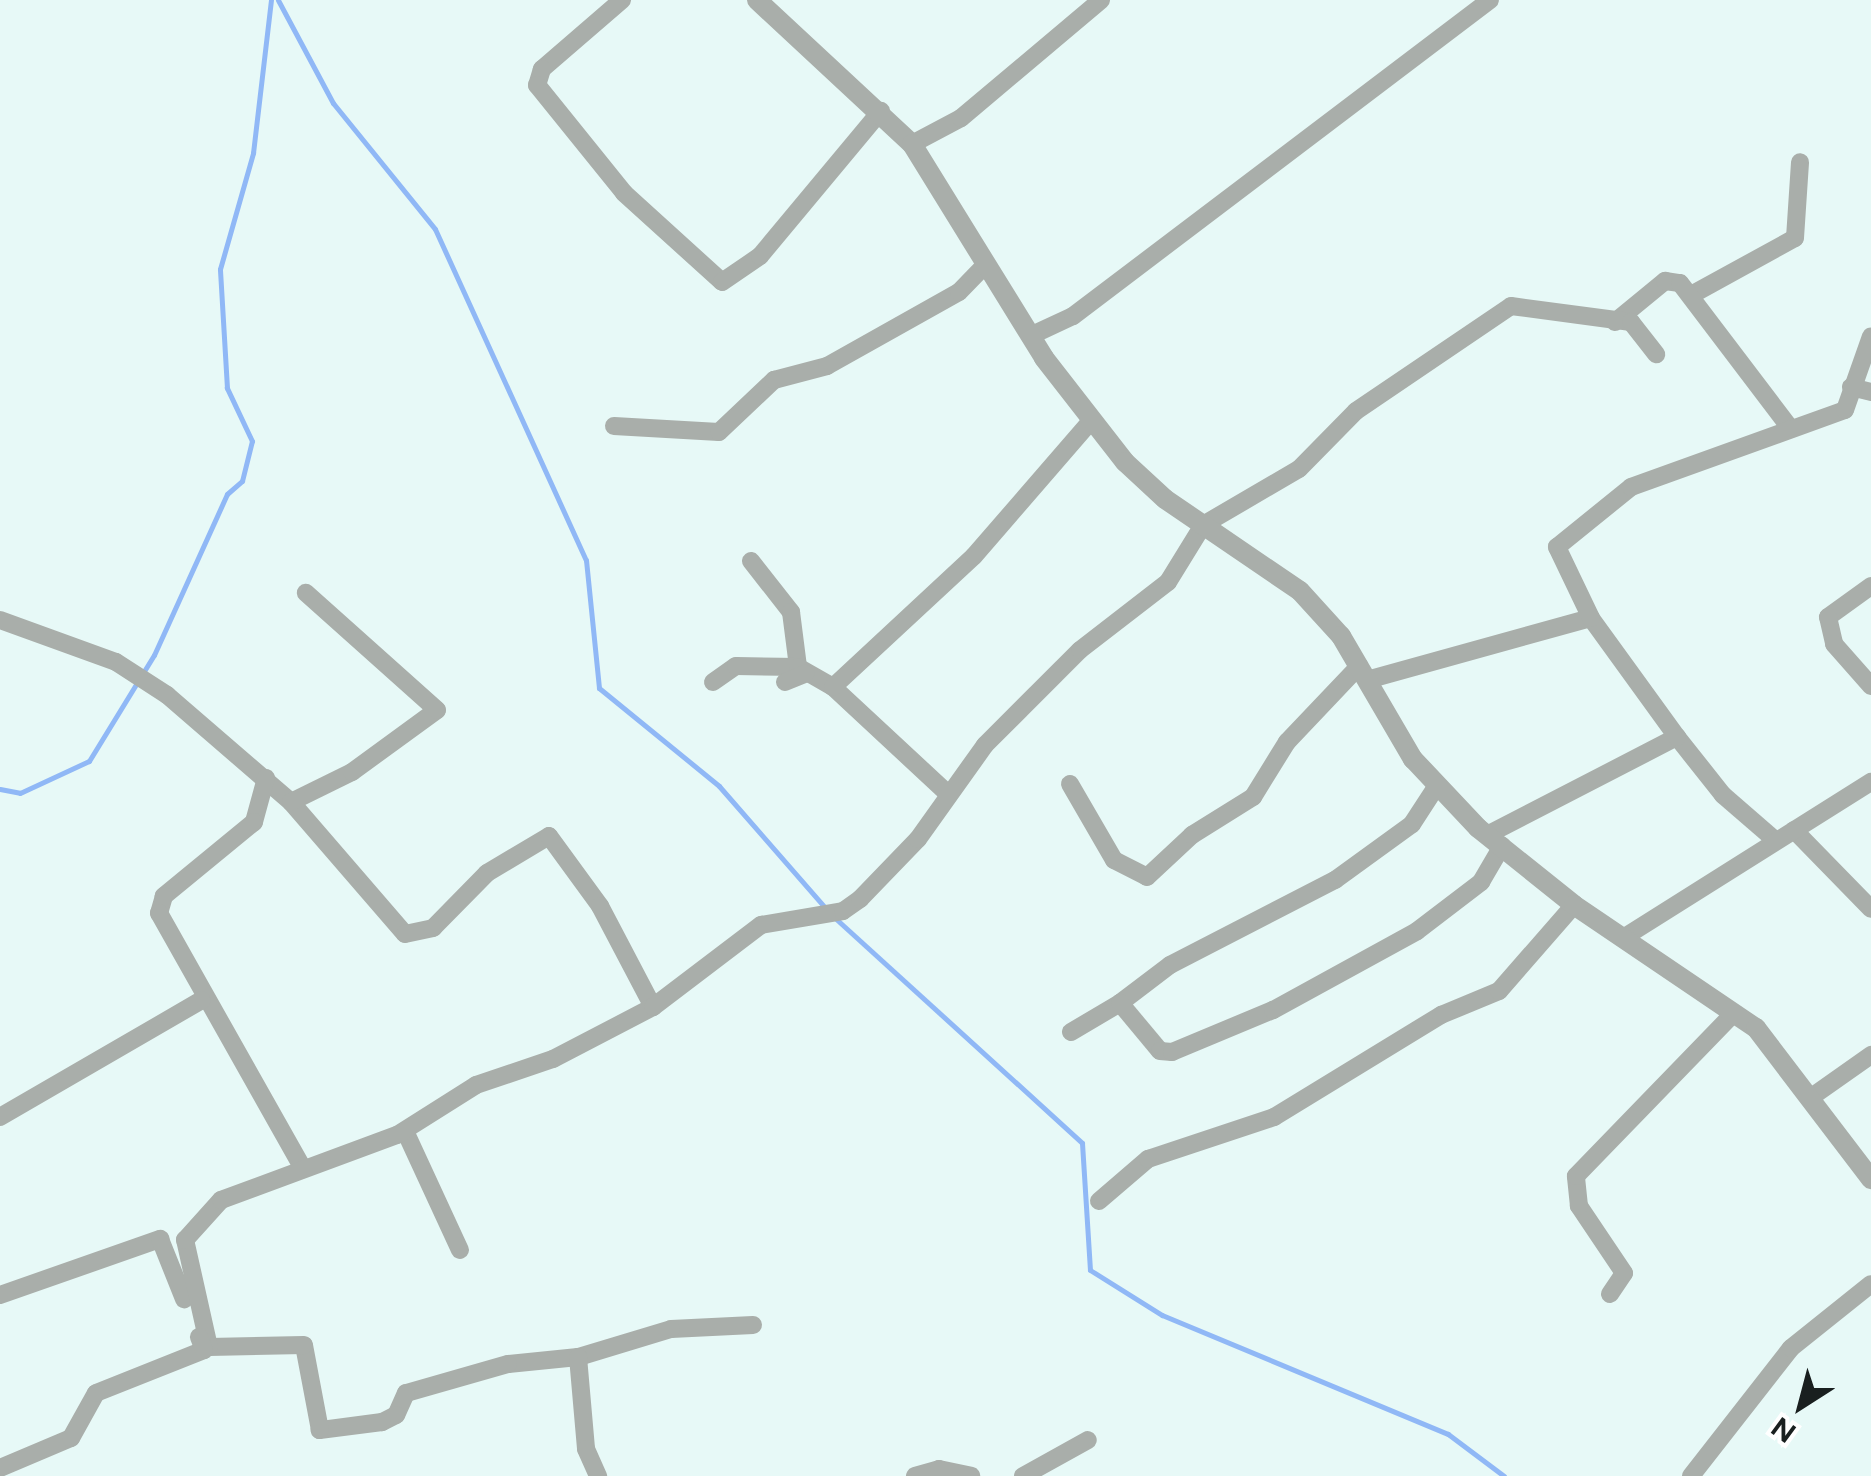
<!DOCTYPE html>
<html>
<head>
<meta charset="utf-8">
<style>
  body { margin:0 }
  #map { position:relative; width:1871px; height:1476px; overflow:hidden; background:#e7f9f7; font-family:Figtree,sans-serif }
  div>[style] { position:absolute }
  .stream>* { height:5px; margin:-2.5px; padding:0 2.5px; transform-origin:2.5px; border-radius:2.5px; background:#90b8f6 }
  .minor>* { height:18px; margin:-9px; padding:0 9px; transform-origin:9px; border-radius:9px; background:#a9aeaa }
  .tertiary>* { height:20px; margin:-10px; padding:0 10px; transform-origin:10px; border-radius:10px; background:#a9aeaa }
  span { translate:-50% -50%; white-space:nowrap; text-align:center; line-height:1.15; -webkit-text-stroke:9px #fff; paint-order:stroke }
  .north { position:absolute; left:1751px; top:1356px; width:100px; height:100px; -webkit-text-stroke:8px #fff; paint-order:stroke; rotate:216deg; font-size:28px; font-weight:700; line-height:40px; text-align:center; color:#191f1f }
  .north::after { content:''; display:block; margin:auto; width:35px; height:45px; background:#191f1f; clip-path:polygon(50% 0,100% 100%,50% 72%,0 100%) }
</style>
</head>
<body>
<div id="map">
  <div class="stream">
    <div style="left:278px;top:0;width:117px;rotate:61.9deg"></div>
    <div style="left:333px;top:103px;width:162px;rotate:51deg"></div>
    <div style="left:435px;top:229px;width:364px;rotate:65.5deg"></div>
    <div style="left:586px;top:560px;width:129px;rotate:84.2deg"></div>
    <div style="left:599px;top:688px;width:155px;rotate:39.2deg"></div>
    <div style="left:719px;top:786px;width:164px;rotate:48.9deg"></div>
    <div style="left:0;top:789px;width:20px;rotate:11deg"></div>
    <div style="left:20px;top:793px;width:76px;rotate:-24.9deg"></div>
    <div style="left:89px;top:761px;width:124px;rotate:-58.5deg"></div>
    <div style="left:154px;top:655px;width:177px;rotate:-65.6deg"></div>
    <div style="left:227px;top:494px;width:20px;rotate:-41deg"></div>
    <div style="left:242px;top:481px;width:41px;rotate:-76deg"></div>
    <div style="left:252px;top:441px;width:59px;rotate:-115.3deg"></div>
    <div style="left:227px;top:388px;width:119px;rotate:-93.4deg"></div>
    <div style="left:220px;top:269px;width:121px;rotate:-74.1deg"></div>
    <div style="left:253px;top:153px;width:154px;rotate:-83.3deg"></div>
    <div style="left:835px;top:918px;width:334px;rotate:42.3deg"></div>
    <div style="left:1082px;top:1143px;width:127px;rotate:86.4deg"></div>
    <div style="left:1090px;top:1270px;width:85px;rotate:32deg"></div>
    <div style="left:1162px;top:1315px;width:310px;rotate:22.6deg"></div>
    <div style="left:1448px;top:1434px;width:70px;rotate:36.9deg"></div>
  </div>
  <div class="minor">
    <div style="left:622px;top:0;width:106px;rotate:139.2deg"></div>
    <div style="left:542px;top:69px;width:17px;rotate:107deg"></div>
    <div style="left:537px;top:85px;width:139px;rotate:51.1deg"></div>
    <div style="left:624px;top:193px;width:132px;rotate:42.2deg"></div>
    <div style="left:722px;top:282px;width:46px;rotate:-34.4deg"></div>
    <div style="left:760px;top:256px;width:189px;rotate:-50.2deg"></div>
    <div style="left:912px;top:144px;width:55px;rotate:-28deg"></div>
    <div style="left:961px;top:118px;width:183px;rotate:-40.1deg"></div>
    <div style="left:1693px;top:294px;width:116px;rotate:-28.8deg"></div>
    <div style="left:1795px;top:238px;width:76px;rotate:-86.2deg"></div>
    <div style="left:1615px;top:322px;width:65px;rotate:-39.4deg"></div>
    <div style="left:1665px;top:281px;width:15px;rotate:8deg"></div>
    <div style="left:1680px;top:283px;width:183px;rotate:52.8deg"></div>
    <div style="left:1030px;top:336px;width:47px;rotate:-24.9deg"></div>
    <div style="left:1073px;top:316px;width:523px;rotate:-37.15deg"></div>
    <div style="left:1851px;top:387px;width:21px;rotate:14deg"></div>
    <div style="left:614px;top:426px;width:105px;rotate:3.3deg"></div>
    <div style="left:719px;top:432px;width:76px;rotate:-43.4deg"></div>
    <div style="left:774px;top:380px;width:55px;rotate:-14.8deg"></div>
    <div style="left:827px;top:366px;width:151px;rotate:-29.3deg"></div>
    <div style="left:959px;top:292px;width:37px;rotate:-46deg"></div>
    <div style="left:751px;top:561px;width:65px;rotate:51.9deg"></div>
    <div style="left:791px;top:612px;width:55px;rotate:82.7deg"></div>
    <div style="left:1871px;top:586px;width:53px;rotate:144.2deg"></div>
    <div style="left:1828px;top:617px;width:28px;rotate:77deg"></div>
    <div style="left:1834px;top:644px;width:56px;rotate:48.6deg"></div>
    <div style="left:0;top:620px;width:123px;rotate:19.9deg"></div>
    <div style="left:116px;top:662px;width:61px;rotate:32.9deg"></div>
    <div style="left:167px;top:695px;width:164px;rotate:40.8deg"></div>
    <div style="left:291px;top:802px;width:174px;rotate:49.2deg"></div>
    <div style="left:405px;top:934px;width:29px;rotate:-12deg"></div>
    <div style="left:433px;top:928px;width:77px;rotate:-45.5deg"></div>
    <div style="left:487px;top:873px;width:72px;rotate:-30.8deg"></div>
    <div style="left:549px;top:836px;width:87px;rotate:53.9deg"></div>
    <div style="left:600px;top:906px;width:114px;rotate:62.3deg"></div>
    <div style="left:1367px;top:680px;width:232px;rotate:-15.5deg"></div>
    <div style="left:713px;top:682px;width:28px;rotate:-35deg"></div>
    <div style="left:736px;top:666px;width:62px;rotate:0.9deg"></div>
    <div style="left:798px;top:667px;width:40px;rotate:29.7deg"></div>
    <div style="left:833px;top:687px;width:157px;rotate:42.9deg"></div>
    <div style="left:785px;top:682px;width:22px;rotate:-22deg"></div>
    <div style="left:833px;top:687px;width:192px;rotate:-42.9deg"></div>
    <div style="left:974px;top:556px;width:179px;rotate:-49.1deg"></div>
    <div style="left:266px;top:778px;width:46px;rotate:105.3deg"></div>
    <div style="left:254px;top:822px;width:117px;rotate:140.6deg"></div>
    <div style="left:164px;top:896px;width:18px;rotate:106deg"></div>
    <div style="left:159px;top:913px;width:291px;rotate:60.6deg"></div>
    <div style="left:1070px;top:784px;width:88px;rotate:59.9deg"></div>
    <div style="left:1114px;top:860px;width:37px;rotate:27deg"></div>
    <div style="left:1147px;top:877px;width:62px;rotate:-43deg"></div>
    <div style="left:1192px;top:835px;width:72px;rotate:-31.9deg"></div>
    <div style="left:1253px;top:797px;width:65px;rotate:-58.3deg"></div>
    <div style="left:1287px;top:742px;width:105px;rotate:-46.5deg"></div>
    <div style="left:291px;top:802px;width:68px;rotate:-26.2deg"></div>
    <div style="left:352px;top:772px;width:105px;rotate:-36.1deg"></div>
    <div style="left:437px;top:710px;width:176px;rotate:-138.2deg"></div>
    <div style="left:1794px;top:830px;width:110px;rotate:45.7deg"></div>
    <div style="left:1487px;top:835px;width:214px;rotate:-27.3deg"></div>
    <div style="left:1775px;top:840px;width:69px;rotate:-139.1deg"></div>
    <div style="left:1723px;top:795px;width:74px;rotate:-128.4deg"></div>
    <div style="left:1677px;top:737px;width:147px;rotate:-125.9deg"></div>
    <div style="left:1591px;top:618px;width:79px;rotate:-115.6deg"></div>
    <div style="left:1557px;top:547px;width:95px;rotate:-39deg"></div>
    <div style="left:1631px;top:487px;width:227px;rotate:-19.8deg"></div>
    <div style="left:1845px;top:410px;width:78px;rotate:-70.6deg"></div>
    <div style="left:1623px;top:938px;width:293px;rotate:-32.2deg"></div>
    <div style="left:1120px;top:1003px;width:63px;rotate:-37.2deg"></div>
    <div style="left:1170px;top:965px;width:186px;rotate:-27.3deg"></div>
    <div style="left:1335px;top:880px;width:95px;rotate:-36deg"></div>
    <div style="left:1412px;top:824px;width:44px;rotate:-57deg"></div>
    <div style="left:1071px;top:1032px;width:57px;rotate:-30.6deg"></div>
    <div style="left:1120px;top:1003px;width:62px;rotate:50.2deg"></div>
    <div style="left:1160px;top:1051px;width:12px;rotate:5deg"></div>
    <div style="left:1172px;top:1052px;width:109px;rotate:-22.6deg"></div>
    <div style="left:1273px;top:1010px;width:164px;rotate:-28.7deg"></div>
    <div style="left:1417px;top:931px;width:81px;rotate:-37.4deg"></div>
    <div style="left:1481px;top:882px;width:42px;rotate:-59.7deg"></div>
    <div style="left:1810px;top:1098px;width:75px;rotate:-35.2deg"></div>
    <div style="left:0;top:1117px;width:233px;rotate:-30.1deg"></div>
    <div style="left:405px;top:1131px;width:131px;rotate:65.2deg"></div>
    <div style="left:1099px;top:1201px;width:65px;rotate:-40.6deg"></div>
    <div style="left:1148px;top:1159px;width:133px;rotate:-18.4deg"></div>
    <div style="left:1274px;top:1117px;width:196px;rotate:-31.4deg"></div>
    <div style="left:1441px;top:1015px;width:63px;rotate:-22.5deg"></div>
    <div style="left:1499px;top:991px;width:114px;rotate:-48.9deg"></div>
    <div style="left:1610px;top:1294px;width:25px;rotate:-56deg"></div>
    <div style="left:1624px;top:1273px;width:81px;rotate:-123.9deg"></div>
    <div style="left:1579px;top:1206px;width:30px;rotate:-96deg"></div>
    <div style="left:1576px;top:1176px;width:227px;rotate:-45.9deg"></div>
    <div style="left:0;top:1295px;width:170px;rotate:-19.3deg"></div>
    <div style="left:160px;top:1239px;width:65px;rotate:68.2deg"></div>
    <div style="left:753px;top:1325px;width:82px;rotate:177.2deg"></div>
    <div style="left:671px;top:1329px;width:97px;rotate:163.2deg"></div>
    <div style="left:578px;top:1357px;width:70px;rotate:174.3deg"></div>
    <div style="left:508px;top:1364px;width:106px;rotate:164.1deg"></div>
    <div style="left:406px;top:1393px;width:24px;rotate:114deg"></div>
    <div style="left:396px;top:1415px;width:16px;rotate:153deg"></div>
    <div style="left:382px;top:1422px;width:63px;rotate:172.6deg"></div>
    <div style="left:320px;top:1430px;width:86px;rotate:-100.7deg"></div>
    <div style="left:304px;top:1345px;width:95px;rotate:178.8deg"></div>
    <div style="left:209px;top:1347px;width:110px;rotate:-102.6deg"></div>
    <div style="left:185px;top:1240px;width:54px;rotate:-48deg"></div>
    <div style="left:221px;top:1200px;width:188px;rotate:-20.3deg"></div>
    <div style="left:397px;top:1135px;width:93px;rotate:-32.3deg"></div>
    <div style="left:476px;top:1085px;width:81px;rotate:-18.7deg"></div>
    <div style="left:553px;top:1059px;width:113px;rotate:-27.5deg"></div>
    <div style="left:653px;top:1007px;width:136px;rotate:-37.2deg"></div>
    <div style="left:761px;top:925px;width:83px;rotate:-9.7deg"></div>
    <div style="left:843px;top:911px;width:21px;rotate:-35deg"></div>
    <div style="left:860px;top:899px;width:83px;rotate:-46deg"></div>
    <div style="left:918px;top:839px;width:115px;rotate:-54.5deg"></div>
    <div style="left:985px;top:745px;width:134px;rotate:-45deg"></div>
    <div style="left:1080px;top:650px;width:111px;rotate:-37.7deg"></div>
    <div style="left:1168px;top:582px;width:67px;rotate:-58.4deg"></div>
    <div style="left:1203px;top:525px;width:111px;rotate:-30.3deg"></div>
    <div style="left:1299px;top:469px;width:81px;rotate:-45.5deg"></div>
    <div style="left:1356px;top:411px;width:187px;rotate:-34.1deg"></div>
    <div style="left:1511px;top:306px;width:121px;rotate:7.6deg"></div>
    <div style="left:1631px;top:322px;width:41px;rotate:52deg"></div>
    <div style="left:578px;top:1357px;width:92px;rotate:85deg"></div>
    <div style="left:586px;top:1449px;width:30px;rotate:66deg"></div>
    <div style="left:0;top:1468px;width:77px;rotate:-22.9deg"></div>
    <div style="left:71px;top:1438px;width:51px;rotate:-60.9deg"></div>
    <div style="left:96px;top:1393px;width:116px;rotate:-21.7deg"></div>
    <div style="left:204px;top:1350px;width:14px;rotate:-111deg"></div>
    <div style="left:915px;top:1476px;width:25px;rotate:-16deg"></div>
    <div style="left:939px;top:1469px;width:33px;rotate:12deg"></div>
    <div style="left:1023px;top:1476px;width:74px;rotate:-29deg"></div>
    <div style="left:1691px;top:1476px;width:162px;rotate:-52deg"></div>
    <div style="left:1791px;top:1348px;width:102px;rotate:-38.7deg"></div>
  </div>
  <div class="tertiary">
    <div style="left:757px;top:0;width:212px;rotate:42.9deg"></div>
    <div style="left:912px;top:144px;width:251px;rotate:58.3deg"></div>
    <div style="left:1044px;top:358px;width:132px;rotate:52.1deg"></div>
    <div style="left:1125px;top:462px;width:54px;rotate:42.8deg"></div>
    <div style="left:1165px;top:499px;width:163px;rotate:34.3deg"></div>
    <div style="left:1300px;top:591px;width:61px;rotate:47.7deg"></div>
    <div style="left:1341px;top:636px;width:143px;rotate:59.7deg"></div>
    <div style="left:1413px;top:759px;width:95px;rotate:46.7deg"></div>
    <div style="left:1478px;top:828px;width:123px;rotate:38.7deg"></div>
    <div style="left:1574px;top:905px;width:220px;rotate:34.1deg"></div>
    <div style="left:1756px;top:1028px;width:190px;rotate:52.7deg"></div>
  </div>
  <div class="north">N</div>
</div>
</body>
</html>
